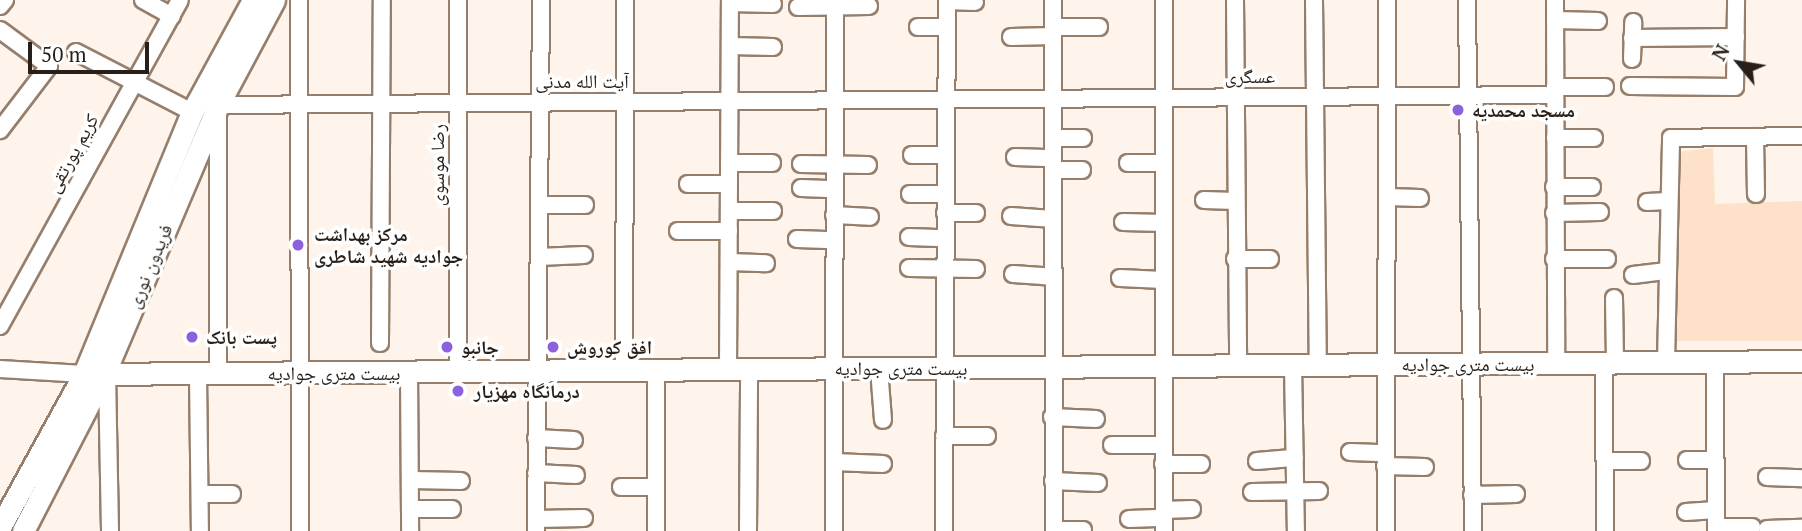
<!DOCTYPE html>
<html>
<head>
<meta charset="utf-8">
<style>
  body { margin:0 }
  #map { position:relative; width:1802px; height:531px; overflow:hidden; background:#fef4eb; font-family:"PT Serif","Noto Naskh Arabic",serif }
  div>[style] { position:absolute }
  .green>* { inset:0; background:#fde1c9 }
  .roads { filter:drop-shadow(2px 0 #957f6c) drop-shadow(-2px 0 #957f6c) drop-shadow(0 2px #957f6c) drop-shadow(0 -2px #957f6c) }
  .street>* { height:16px; margin:-8px; padding:0 8px; transform-origin:8px; border-radius:8px; background:#fff }
  .secondary>* { height:21px; margin:-10.5px; padding:0 10.5px; transform-origin:10.5px; border-radius:10.5px; background:#fff }
  .dots>* { width:19px; height:19px; translate:-50% -50%; box-sizing:border-box; border:4px solid #fff; border-radius:50% }
  span { translate:-50% -50%; white-space:nowrap; text-align:center; line-height:1.15; -webkit-text-stroke:7px #fff; paint-order:stroke }
  .street-label { font-size:19px; color:#281f18 }
  .poi-label { font-size:19px; color:#281f18; font-weight:700 }
  .left { translate:0 -50%; text-align:left }
  .north { position:absolute; left:1704px; top:28px; width:70px; height:70px; -webkit-text-stroke:5px #fff; paint-order:stroke; rotate:300deg; font-size:19px; font-weight:700; line-height:28px; text-align:center; color:#281f18 }
  .north::after { content:''; display:block; margin:auto; width:24px; height:32px; background:#281f18; clip-path:polygon(50% 0,100% 100%,50% 72%,0 100%) }
  .scale { position:absolute; left:28px; top:42px; width:121px; height:32px; box-sizing:border-box; border:4px solid #281f18; border-top:0; padding-left:9px; font-size:21px; line-height:24px; white-space:nowrap; color:#281f18; -webkit-text-stroke:5px #fff; paint-order:stroke }
</style>
</head>
<body>
<div id="map">
  <div class="green">
    <div style="clip-path:polygon(1713px 148px,1715px 204px,1802px 201px,1802px 341px,1673px 341px,1675px 152px)"></div>
  </div>
  <div class="roads">
    <div class="street">
      <div style="left:143px;top:0;width:33px;rotate:29deg"></div>
      <div style="left:299px;top:0;width:531px;rotate:89.89deg"></div>
      <div style="left:1053px;top:0;width:531px;rotate:89.89deg"></div>
      <div style="left:1164px;top:0;width:531px;rotate:90deg"></div>
      <div style="left:1235px;top:0;width:365px;rotate:89.5deg"></div>
      <div style="left:1314px;top:0;width:365px;rotate:89.4deg"></div>
      <div style="left:1467px;top:0;width:531px;rotate:89.35deg"></div>
      <div style="left:1555px;top:0;width:363px;rotate:89.8deg"></div>
      <div style="left:947px;top:1px;width:28px;rotate:2deg"></div>
      <div style="left:730px;top:3px;width:43px;rotate:1.3deg"></div>
      <div style="left:0;top:6px;width:8px;rotate:-50deg"></div>
      <div style="left:798px;top:7px;width:71px;rotate:-0.8deg"></div>
      <div style="left:1555px;top:20px;width:43px;rotate:1.3deg"></div>
      <div style="left:918px;top:27px;width:29px"></div>
      <div style="left:1053px;top:27px;width:46px"></div>
      <div style="left:0;top:30px;width:61px;rotate:36.3deg"></div>
      <div style="left:49px;top:66px;width:81px;rotate:127.4deg"></div>
      <div style="left:1011px;top:37px;width:42px;rotate:-1.4deg"></div>
      <div style="left:1632px;top:38px;width:104px;rotate:-0.6deg"></div>
      <div style="left:730px;top:46px;width:43px;rotate:1.3deg"></div>
      <div style="left:76px;top:52px;width:131px;rotate:27.3deg"></div>
      <div style="left:1632px;top:59px;width:37px;rotate:-88deg"></div>
      <div style="left:1630px;top:86px;width:105px;rotate:0.5deg"></div>
      <div style="left:1735px;top:87px;width:87px;rotate:-89.3deg"></div>
      <div style="left:1555px;top:87px;width:50px"></div>
      <div style="left:1755px;top:137px;width:57px;rotate:89deg"></div>
      <div style="left:1053px;top:138px;width:30px"></div>
      <div style="left:1555px;top:138px;width:39px"></div>
      <div style="left:912px;top:155px;width:34px"></div>
      <div style="left:1015px;top:157px;width:38px;rotate:2deg"></div>
      <div style="left:729px;top:163px;width:43px"></div>
      <div style="left:1128px;top:163px;width:36px"></div>
      <div style="left:801px;top:164px;width:67px;rotate:0.9deg"></div>
      <div style="left:1053px;top:170px;width:29px"></div>
      <div style="left:688px;top:184px;width:41px"></div>
      <div style="left:1554px;top:187px;width:38px"></div>
      <div style="left:801px;top:188px;width:33px;rotate:2deg"></div>
      <div style="left:910px;top:194px;width:35px"></div>
      <div style="left:1388px;top:197px;width:32px;rotate:2deg"></div>
      <div style="left:1204px;top:200px;width:31px;rotate:2deg"></div>
      <div style="left:1647px;top:202px;width:21px;rotate:-3deg"></div>
      <div style="left:540px;top:205px;width:45px"></div>
      <div style="left:729px;top:211px;width:44px"></div>
      <div style="left:945px;top:213px;width:31px"></div>
      <div style="left:1554px;top:213px;width:46px;rotate:-1.2deg"></div>
      <div style="left:834px;top:215px;width:36px;rotate:3deg"></div>
      <div style="left:1011px;top:216px;width:42px;rotate:4.1deg"></div>
      <div style="left:1123px;top:222px;width:41px;rotate:1.4deg"></div>
      <div style="left:678px;top:231px;width:51px"></div>
      <div style="left:909px;top:237px;width:35px;rotate:2deg"></div>
      <div style="left:797px;top:239px;width:37px;rotate:2deg"></div>
      <div style="left:539px;top:257px;width:45px;rotate:-2.5deg"></div>
      <div style="left:1235px;top:259px;width:35px"></div>
      <div style="left:1554px;top:259px;width:53px"></div>
      <div style="left:729px;top:262px;width:37px;rotate:2deg"></div>
      <div style="left:909px;top:268px;width:67px;rotate:0.9deg"></div>
      <div style="left:1013px;top:274px;width:39px;rotate:4deg"></div>
      <div style="left:1633px;top:275px;width:34px;rotate:-7deg"></div>
      <div style="left:1120px;top:278px;width:43px;rotate:2.7deg"></div>
      <div style="left:1614px;top:298px;width:64px;rotate:89.1deg"></div>
      <div style="left:0;top:326px;width:372px;rotate:-61.1deg"></div>
      <div style="left:380px;top:343px;width:343px;rotate:-89.7deg"></div>
      <div style="left:1715px;top:361px;width:170px;rotate:89.7deg"></div>
      <div style="left:1604px;top:362px;width:169px;rotate:89.7deg"></div>
      <div style="left:1666px;top:362px;width:224px;rotate:-88.7deg"></div>
      <div style="left:1671px;top:138px;width:131px;rotate:-0.9deg"></div>
      <div style="left:1293px;top:365px;width:166px;rotate:89deg"></div>
      <div style="left:0;top:369px;width:84px;rotate:3.4deg"></div>
      <div style="left:879px;top:369px;width:51px;rotate:85.5deg"></div>
      <div style="left:728px;top:370px;width:370px;rotate:-89.7deg"></div>
      <div style="left:624px;top:371px;width:371px;rotate:-89.8deg"></div>
      <div style="left:409px;top:372px;width:159px;rotate:89.6deg"></div>
      <div style="left:458px;top:372px;width:372px;rotate:-90deg"></div>
      <div style="left:107px;top:374px;width:157px;rotate:88.9deg"></div>
      <div style="left:198px;top:374px;width:157px;rotate:89.3deg"></div>
      <div style="left:218px;top:374px;width:269px;rotate:-90deg"></div>
      <div style="left:218px;top:105px;width:1337px;rotate:-0.43deg"></div>
      <div style="left:1052px;top:417px;width:44px;rotate:2.6deg"></div>
      <div style="left:944px;top:436px;width:43px"></div>
      <div style="left:536px;top:438px;width:38px;rotate:3deg"></div>
      <div style="left:1112px;top:445px;width:51px"></div>
      <div style="left:1350px;top:452px;width:35px;rotate:2deg"></div>
      <div style="left:1687px;top:460px;width:28px"></div>
      <div style="left:1257px;top:461px;width:38px;rotate:-5deg"></div>
      <div style="left:1605px;top:461px;width:36px"></div>
      <div style="left:834px;top:462px;width:49px;rotate:2.3deg"></div>
      <div style="left:1163px;top:464px;width:38px"></div>
      <div style="left:1385px;top:466px;width:40px;rotate:1.4deg"></div>
      <div style="left:536px;top:473px;width:40px;rotate:2.9deg"></div>
      <div style="left:1767px;top:477px;width:35px;rotate:2deg"></div>
      <div style="left:411px;top:480px;width:50px;rotate:1.1deg"></div>
      <div style="left:1053px;top:481px;width:45px;rotate:2.5deg"></div>
      <div style="left:621px;top:487px;width:35px"></div>
      <div style="left:1252px;top:492px;width:67px;rotate:-0.9deg"></div>
      <div style="left:200px;top:494px;width:32px"></div>
      <div style="left:1472px;top:495px;width:44px;rotate:-1.3deg"></div>
      <div style="left:410px;top:509px;width:42px"></div>
      <div style="left:1164px;top:510px;width:28px;rotate:-2deg"></div>
      <div style="left:1686px;top:512px;width:30px;rotate:-4deg"></div>
      <div style="left:536px;top:519px;width:48px;rotate:-1.2deg"></div>
      <div style="left:1129px;top:519px;width:35px;rotate:-2deg"></div>
      <div style="left:1716px;top:527px;width:36px"></div>
      <div style="left:1767px;top:529px;width:35px;rotate:-2deg"></div>
      <div style="left:1054px;top:530px;width:29px"></div>
      <div style="left:536px;top:531px;width:531px;rotate:-89.46deg"></div>
      <div style="left:656px;top:531px;width:161px;rotate:-90deg"></div>
      <div style="left:748px;top:531px;width:162px;rotate:-89.6deg"></div>
      <div style="left:834px;top:531px;width:531px;rotate:-89.89deg"></div>
      <div style="left:944px;top:531px;width:531px;rotate:-89.68deg"></div>
      <div style="left:1386px;top:531px;width:531px;rotate:-89.89deg"></div>
    </div>
    <div class="secondary">
      <div style="left:84px;top:374px;width:1718px;rotate:-0.43deg"></div>
      <div style="left:0;top:527px;width:175px;rotate:-61.2deg"></div>
      <div style="left:84px;top:374px;width:283px;rotate:-67.6deg"></div>
      <div style="left:192px;top:112px;width:128px;rotate:-61.4deg"></div>
      <div style="left:23px;top:531px;width:177px;rotate:-62.7deg"></div>
      <div style="left:104px;top:374px;width:292px;rotate:-67deg"></div>
      <div style="left:218px;top:105px;width:119px;rotate:-61.9deg"></div>
    </div>
  </div>
  <div class="dots">
    <div style="left:1458px;top:110px;background:#8b62dc"></div>
    <div style="left:298px;top:245px;background:#8b62dc"></div>
    <div style="left:192px;top:337px;background:#8b62dc"></div>
    <div style="left:447px;top:347px;background:#8b62dc"></div>
    <div style="left:553px;top:347px;background:#8b62dc"></div>
    <div style="left:458px;top:391px;background:#8b62dc"></div>
  </div>
  <div class="street-label">
    <span style="left:1250px;top:76px">عسگری</span>
    <span style="left:582px;top:81px">آیت‌ الله مدنی</span>
    <span style="left:72px;top:153px;rotate:-61deg">کریم پورتقی</span>
    <span style="left:437px;top:165px;rotate:-90deg">رضا موسوی</span>
    <span style="left:149px;top:266px;rotate:-67deg">فریدون نوری</span>
    <span style="left:1468px;top:364px">بیست متری جوادیه</span>
    <span style="left:901px;top:368px">بیست متری جوادیه</span>
    <span style="left:334px;top:373px">بیست متری جوادیه</span>
  </div>
  <div class="poi-label">
    <span class="left" style="left:1472px;top:110px">مسجد محمدیه</span>
    <span class="left" style="left:314px;top:245px">مرکز بهداشت<br>جوادیه شهید شاطری</span>
    <span class="left" style="left:206px;top:337px">پست بانک</span>
    <span class="left" style="left:461px;top:347px">جانبو</span>
    <span class="left" style="left:567px;top:347px">افق کوروش</span>
    <span class="left" style="left:474px;top:391px">درمانگاه مهزیار</span>
  </div>
  <div class="north">N</div>
  <div class="scale">50 m</div>
</div>
</body>
</html>
